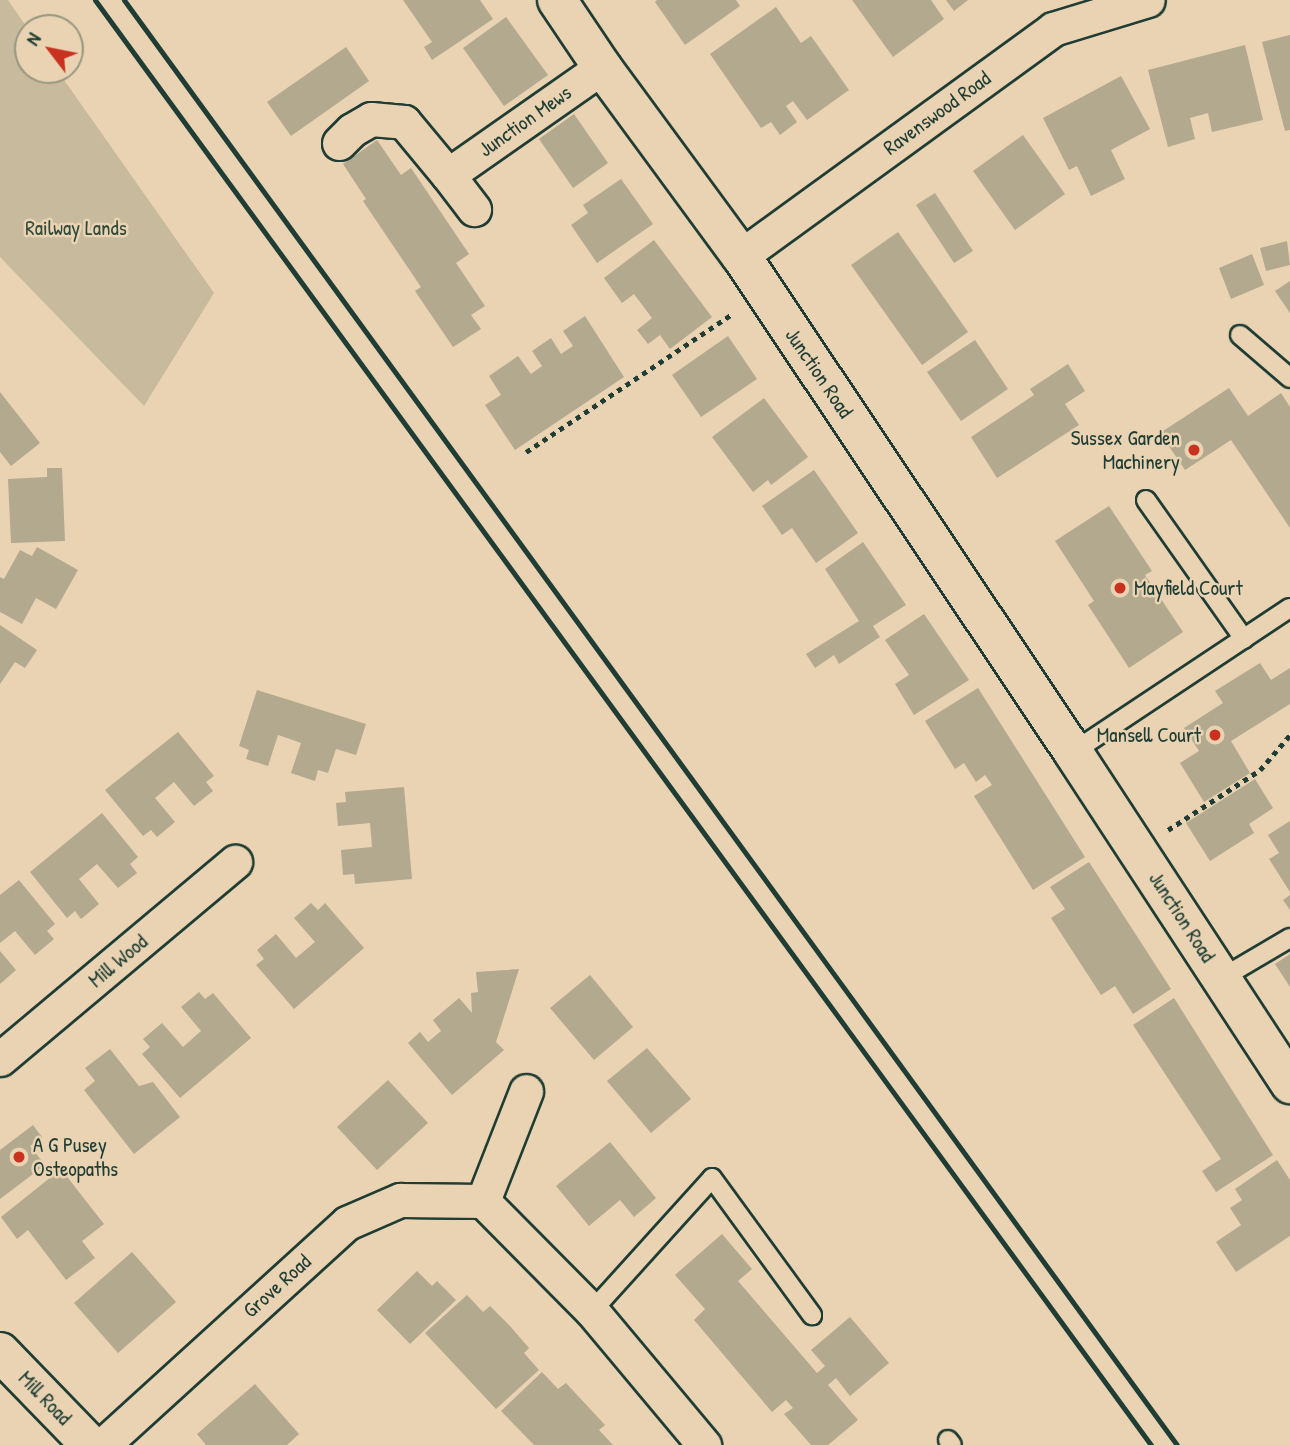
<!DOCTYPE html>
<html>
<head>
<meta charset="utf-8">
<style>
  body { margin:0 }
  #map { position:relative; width:1290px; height:1445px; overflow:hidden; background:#e9d3b2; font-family:"Patrick Hand",sans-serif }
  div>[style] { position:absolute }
  .green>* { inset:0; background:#c8ba9d }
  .building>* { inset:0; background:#b2a98f }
  .path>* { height:4.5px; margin-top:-2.25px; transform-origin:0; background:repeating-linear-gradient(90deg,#1f3d34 0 5px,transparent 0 10px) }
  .roads { filter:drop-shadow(2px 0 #1f3d34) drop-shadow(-2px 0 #1f3d34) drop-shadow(0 2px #1f3d34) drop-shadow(0 -2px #1f3d34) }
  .service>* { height:18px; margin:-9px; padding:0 9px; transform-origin:9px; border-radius:9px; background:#e9d3b2 }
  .minor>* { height:33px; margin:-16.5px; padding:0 16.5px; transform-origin:16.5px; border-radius:16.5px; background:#e9d3b2 }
  .tertiary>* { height:38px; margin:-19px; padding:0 19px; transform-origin:19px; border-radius:19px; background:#e9d3b2 }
  .rail>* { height:5px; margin:-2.5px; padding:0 2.5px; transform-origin:2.5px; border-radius:2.5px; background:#1f3d34 }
  .dots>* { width:19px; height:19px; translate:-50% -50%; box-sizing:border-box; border:4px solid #e9d3b2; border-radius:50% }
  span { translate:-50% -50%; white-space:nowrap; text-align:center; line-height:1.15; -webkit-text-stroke:5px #e9d3b2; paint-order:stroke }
  .street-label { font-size:21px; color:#1f3d34 }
  .park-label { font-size:21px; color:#304a3e }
  .poi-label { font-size:21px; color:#1f3d34 }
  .right { translate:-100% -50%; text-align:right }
  .left { translate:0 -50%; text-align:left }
  .north { position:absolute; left:14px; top:14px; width:70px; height:70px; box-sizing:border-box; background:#e9d3b2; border:2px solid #989780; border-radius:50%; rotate:302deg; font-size:19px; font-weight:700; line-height:28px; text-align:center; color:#1f3d34 }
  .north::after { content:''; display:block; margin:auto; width:24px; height:32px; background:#c8321e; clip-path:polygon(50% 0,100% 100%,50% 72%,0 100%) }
</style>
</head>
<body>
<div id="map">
  <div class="green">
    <div style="clip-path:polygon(0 0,8px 0,28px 29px,28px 70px,57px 70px,214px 293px,144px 406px,0 257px)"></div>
  </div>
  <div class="building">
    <div style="clip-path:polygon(403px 0,480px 0,493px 19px,432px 60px,424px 47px,432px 42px)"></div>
    <div style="clip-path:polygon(657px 0,736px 0,740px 6px,685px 45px,655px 2px)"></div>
    <div style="clip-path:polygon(852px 0,931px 0,944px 19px,893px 57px)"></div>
    <div style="clip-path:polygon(946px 0,968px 0,954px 11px)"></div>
    <div style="clip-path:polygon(776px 7px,801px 43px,811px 36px,849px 90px,807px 120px,793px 101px,786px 106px,797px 122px,780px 135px,771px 122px,761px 128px,710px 54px)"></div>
    <div style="clip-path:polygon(506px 17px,548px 75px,504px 106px,463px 48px)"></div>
    <div style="clip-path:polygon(1290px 35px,1290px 130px,1285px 131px,1262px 42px)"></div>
    <div style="clip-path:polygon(1245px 45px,1263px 120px,1212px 132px,1208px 113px,1190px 118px,1195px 139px,1168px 147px,1148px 70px)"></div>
    <div style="clip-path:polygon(346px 47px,369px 81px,291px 136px,267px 102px)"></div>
    <div style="clip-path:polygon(1121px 76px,1150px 129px,1111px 150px,1125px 179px,1091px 196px,1077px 166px,1069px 170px,1043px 118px)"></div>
    <div style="clip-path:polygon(574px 114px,608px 163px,573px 188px,539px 139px)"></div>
    <div style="clip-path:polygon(1023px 135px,1065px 194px,1015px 230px,973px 171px)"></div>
    <div style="clip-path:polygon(377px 140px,401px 175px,411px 168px,469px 254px,456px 263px,485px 306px,471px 315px,481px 329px,453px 347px,415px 291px,421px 287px,363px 201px,366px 199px,343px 164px)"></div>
    <div style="clip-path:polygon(621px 179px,653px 224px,597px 263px,571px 225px,588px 213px,583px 205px)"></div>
    <div style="clip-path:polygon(935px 193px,973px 251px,954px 263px,916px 205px)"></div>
    <div style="clip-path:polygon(898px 232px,968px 332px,922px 365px,851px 265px)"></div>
    <div style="clip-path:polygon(654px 240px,712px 317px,670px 349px,660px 335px,648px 344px,637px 330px,652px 318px,634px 294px,622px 303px,604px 278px)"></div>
    <div style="clip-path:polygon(1287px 241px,1290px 265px,1266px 271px,1260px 248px)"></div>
    <div style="clip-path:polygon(1252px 254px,1264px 285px,1231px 299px,1219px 268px)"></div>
    <div style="clip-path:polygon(1290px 281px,1290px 313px,1275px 291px)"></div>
    <div style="clip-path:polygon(585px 316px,624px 377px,515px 450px,485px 405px,501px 395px,489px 376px,518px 356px,531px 374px,542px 366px,532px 351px,551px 338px,561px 354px,573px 346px,563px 331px)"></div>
    <div style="clip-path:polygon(728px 336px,757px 379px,701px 417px,672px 375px)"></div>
    <div style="clip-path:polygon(975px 340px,1008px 389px,961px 421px,927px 372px)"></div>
    <div style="clip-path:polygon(1068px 364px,1085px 391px,1065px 404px,1079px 425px,997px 478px,971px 437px,1034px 395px,1030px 389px)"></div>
    <div style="clip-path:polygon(1229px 388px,1248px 416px,1281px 393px,1290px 407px,1290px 528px,1231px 440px,1185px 470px,1160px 433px)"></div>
    <div style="clip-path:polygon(0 392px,40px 443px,11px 466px,0 452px)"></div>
    <div style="clip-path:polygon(764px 398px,808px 457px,771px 485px,768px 480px,753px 492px,712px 437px)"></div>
    <div style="clip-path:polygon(47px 468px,62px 468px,65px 541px,11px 543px,8px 479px,47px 477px)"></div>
    <div style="clip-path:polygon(814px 470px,858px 533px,816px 563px,792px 528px,782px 535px,762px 506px)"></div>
    <div style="clip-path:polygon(1109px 506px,1152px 571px,1145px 575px,1183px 632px,1129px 668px,1088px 605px,1094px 601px,1055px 541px)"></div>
    <div style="clip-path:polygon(863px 542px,906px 605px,873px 626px,880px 637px,839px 664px,834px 655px,815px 668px,806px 654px,859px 621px,825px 569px)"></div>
    <div style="clip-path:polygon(37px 547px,78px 570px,56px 609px,36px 598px,22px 624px,0 612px,0 577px,4px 579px,20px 550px,32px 556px)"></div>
    <div style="clip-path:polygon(924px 614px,969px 680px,914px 715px,895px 684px,909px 675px,885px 640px)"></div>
    <div style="clip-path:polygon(0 625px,37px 650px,25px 668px,15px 662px,0 684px)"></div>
    <div style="clip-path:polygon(1260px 663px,1271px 680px,1290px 668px,1290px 704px,1231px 741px,1250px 773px,1204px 802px,1180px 763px,1199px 751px,1184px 728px,1223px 703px,1215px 691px)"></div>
    <div style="clip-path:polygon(978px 688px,1085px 857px,1033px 890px,974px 796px,992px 785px,985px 775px,976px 782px,964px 763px,955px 769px,925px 721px)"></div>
    <div style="clip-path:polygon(257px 690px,366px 724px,356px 755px,336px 749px,328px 773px,318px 770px,315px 781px,291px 773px,301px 743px,287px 738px,278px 735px,268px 766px,246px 759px,249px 750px,239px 746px)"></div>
    <div style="clip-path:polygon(178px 732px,214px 776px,206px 782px,213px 791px,194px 806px,174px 782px,155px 798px,175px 822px,157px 837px,151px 830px,143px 836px,105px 790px)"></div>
    <div style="clip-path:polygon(1255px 779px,1273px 808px,1249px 824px,1254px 833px,1210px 861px,1186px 823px)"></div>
    <div style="clip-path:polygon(404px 787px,412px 879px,355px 884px,354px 874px,343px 875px,341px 850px,372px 847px,370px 823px,338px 826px,336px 803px,346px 802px,345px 792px)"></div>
    <div style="clip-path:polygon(102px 813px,138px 857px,130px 864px,137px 873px,118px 888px,97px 864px,79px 879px,99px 904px,81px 919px,75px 911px,67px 918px,30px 872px)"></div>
    <div style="clip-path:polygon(1290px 821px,1290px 892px,1269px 859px,1279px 853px,1268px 835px)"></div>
    <div style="clip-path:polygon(1089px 862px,1171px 989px,1133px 1014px,1115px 986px,1101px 995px,1051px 918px,1065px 909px,1050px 887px)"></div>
    <div style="clip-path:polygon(19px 880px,55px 924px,47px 931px,54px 939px,35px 955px,15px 931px,0 943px,0 895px)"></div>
    <div style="clip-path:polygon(1290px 895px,1290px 910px,1283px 900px)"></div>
    <div style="clip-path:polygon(311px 903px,318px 910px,325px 903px,364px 948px,294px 1009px,256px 965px,264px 959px,257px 950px,276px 934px,296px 958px,315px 942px,294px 918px)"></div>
    <div style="clip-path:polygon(0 951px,16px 970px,0 984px)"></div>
    <div style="clip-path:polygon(1290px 954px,1290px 987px,1275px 964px)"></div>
    <div style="clip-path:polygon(519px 969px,496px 1042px,504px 1050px,452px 1095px,408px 1043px,420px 1032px,428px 1042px,441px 1031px,433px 1020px,459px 998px,472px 1013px,471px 993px,478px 992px,476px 972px)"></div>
    <div style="clip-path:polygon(590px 975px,633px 1027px,594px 1060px,550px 1008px)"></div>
    <div style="clip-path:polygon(199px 992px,205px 999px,213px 993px,251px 1038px,180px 1098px,142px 1054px,150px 1047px,143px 1039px,162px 1023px,183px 1047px,201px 1031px,181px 1007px)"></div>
    <div style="clip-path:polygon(1174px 998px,1273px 1155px,1216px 1192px,1202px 1171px,1221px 1159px,1133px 1025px)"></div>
    <div style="clip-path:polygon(647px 1048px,691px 1099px,651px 1133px,607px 1081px)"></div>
    <div style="clip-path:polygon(110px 1049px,139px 1086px,153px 1082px,180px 1117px,134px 1154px,84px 1090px,95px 1081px,85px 1068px)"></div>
    <div style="clip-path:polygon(388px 1080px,428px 1123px,377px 1170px,337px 1127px)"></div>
    <div style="clip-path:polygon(33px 1125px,42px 1137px,30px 1146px,45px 1165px,0 1199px,0 1150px)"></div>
    <div style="clip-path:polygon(610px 1142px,656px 1198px,634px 1217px,620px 1200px,589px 1226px,556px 1186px)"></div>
    <div style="clip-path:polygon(1277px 1160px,1290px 1180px,1290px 1236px,1236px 1272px,1216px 1242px,1241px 1225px,1230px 1208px,1242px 1200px,1235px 1189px)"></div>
    <div style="clip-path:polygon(61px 1169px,104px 1224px,82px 1241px,95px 1258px,66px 1280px,28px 1230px,17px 1239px,1px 1217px)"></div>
    <div style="clip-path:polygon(722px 1234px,752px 1269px,738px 1281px,817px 1373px,825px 1366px,811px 1350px,850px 1317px,889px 1363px,850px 1396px,836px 1378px,828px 1385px,858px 1420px,828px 1445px,811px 1445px,784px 1414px,793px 1408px,786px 1400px,772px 1412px,694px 1320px,705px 1309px,675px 1275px)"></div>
    <div style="clip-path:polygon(132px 1252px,176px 1302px,118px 1353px,74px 1303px)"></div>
    <div style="clip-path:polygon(417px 1271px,432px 1286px,437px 1281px,456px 1300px,410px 1344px,377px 1310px)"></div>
    <div style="clip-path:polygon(467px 1295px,483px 1312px,490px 1306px,510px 1326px,529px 1348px,524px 1353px,539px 1370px,496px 1409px,425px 1333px)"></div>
    <div style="clip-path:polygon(542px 1372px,558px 1389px,566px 1383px,605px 1425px,599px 1430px,613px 1445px,534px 1445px,501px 1411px)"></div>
    <div style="clip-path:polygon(255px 1384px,299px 1434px,287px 1445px,206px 1445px,197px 1434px)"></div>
  </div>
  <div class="path">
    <div style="left:526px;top:452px;width:248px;rotate:-33.8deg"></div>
    <div style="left:1168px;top:830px;width:110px;rotate:-33.1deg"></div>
    <div style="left:1260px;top:770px;width:46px;rotate:-49.4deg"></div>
  </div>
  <div class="roads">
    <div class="service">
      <div style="left:1240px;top:335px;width:66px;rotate:40.7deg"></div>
      <div style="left:1146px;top:500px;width:170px;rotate:54.8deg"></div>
      <div style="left:1073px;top:752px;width:260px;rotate:-33.6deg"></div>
      <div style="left:1222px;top:978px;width:79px;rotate:-30.5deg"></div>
      <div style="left:592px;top:1311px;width:179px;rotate:-47.9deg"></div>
      <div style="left:712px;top:1178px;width:170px;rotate:53.9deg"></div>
      <div style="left:948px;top:1440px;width:6px;rotate:51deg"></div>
    </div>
    <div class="minor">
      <div style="left:339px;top:143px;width:18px;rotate:-45deg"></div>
      <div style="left:352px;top:130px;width:22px;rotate:-30deg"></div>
      <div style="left:371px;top:119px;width:33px;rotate:5deg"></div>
      <div style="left:404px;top:122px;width:69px;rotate:50.3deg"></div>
      <div style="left:448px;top:175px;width:188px;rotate:-35deg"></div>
      <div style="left:448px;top:175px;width:43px;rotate:52.6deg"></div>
      <div style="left:741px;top:256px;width:386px;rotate:-36deg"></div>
      <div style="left:1053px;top:29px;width:99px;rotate:-17deg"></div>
      <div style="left:0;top:1059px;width:307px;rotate:-40deg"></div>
      <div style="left:483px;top:1201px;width:118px;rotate:-68.6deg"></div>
      <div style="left:103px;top:1445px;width:330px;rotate:-42.3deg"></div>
      <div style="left:347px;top:1223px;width:58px;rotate:-23.5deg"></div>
      <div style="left:400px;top:1200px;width:83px;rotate:0.7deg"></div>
      <div style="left:483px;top:1201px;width:155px;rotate:45.3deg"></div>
      <div style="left:592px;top:1311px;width:175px;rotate:50.1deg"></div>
    </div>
    <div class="tertiary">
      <div style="left:557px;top:0;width:81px;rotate:56.1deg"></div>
      <div style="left:602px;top:67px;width:235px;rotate:53.7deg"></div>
      <div style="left:741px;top:256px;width:597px;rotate:56.2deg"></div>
      <div style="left:1073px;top:752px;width:397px;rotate:56.8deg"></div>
      <div style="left:0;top:1352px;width:129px;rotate:45.9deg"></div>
    </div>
  </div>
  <div class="rail">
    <div style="left:95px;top:0;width:1790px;rotate:53.84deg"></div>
    <div style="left:124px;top:0;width:1788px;rotate:53.92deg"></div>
  </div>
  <div class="dots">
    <div style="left:1194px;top:450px;background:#c8321e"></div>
    <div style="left:1120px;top:588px;background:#c8321e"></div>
    <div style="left:1215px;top:735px;background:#c8321e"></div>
    <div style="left:19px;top:1157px;background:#c8321e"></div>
  </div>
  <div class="street-label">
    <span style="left:937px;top:113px;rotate:-36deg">Ravenswood Road</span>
    <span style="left:525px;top:121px;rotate:-35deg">Junction Mews</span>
    <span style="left:819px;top:373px;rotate:56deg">Junction Road</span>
    <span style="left:1182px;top:917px;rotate:57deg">Junction Road</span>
    <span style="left:118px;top:961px;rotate:-40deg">Mill Wood</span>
    <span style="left:277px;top:1286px;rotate:-42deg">Grove Road</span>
    <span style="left:45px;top:1398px;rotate:46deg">Mill Road</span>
  </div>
  <div class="park-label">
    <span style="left:76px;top:228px">Railway Lands</span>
  </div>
  <div class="poi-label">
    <span class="right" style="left:1180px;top:450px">Sussex Garden<br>Machinery</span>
    <span class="left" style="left:1134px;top:588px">Mayfield Court</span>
    <span class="right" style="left:1201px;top:735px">Mansell Court</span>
    <span class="left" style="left:33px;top:1157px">A G Pusey<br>Osteopaths</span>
  </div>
  <div class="north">N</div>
</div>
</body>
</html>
